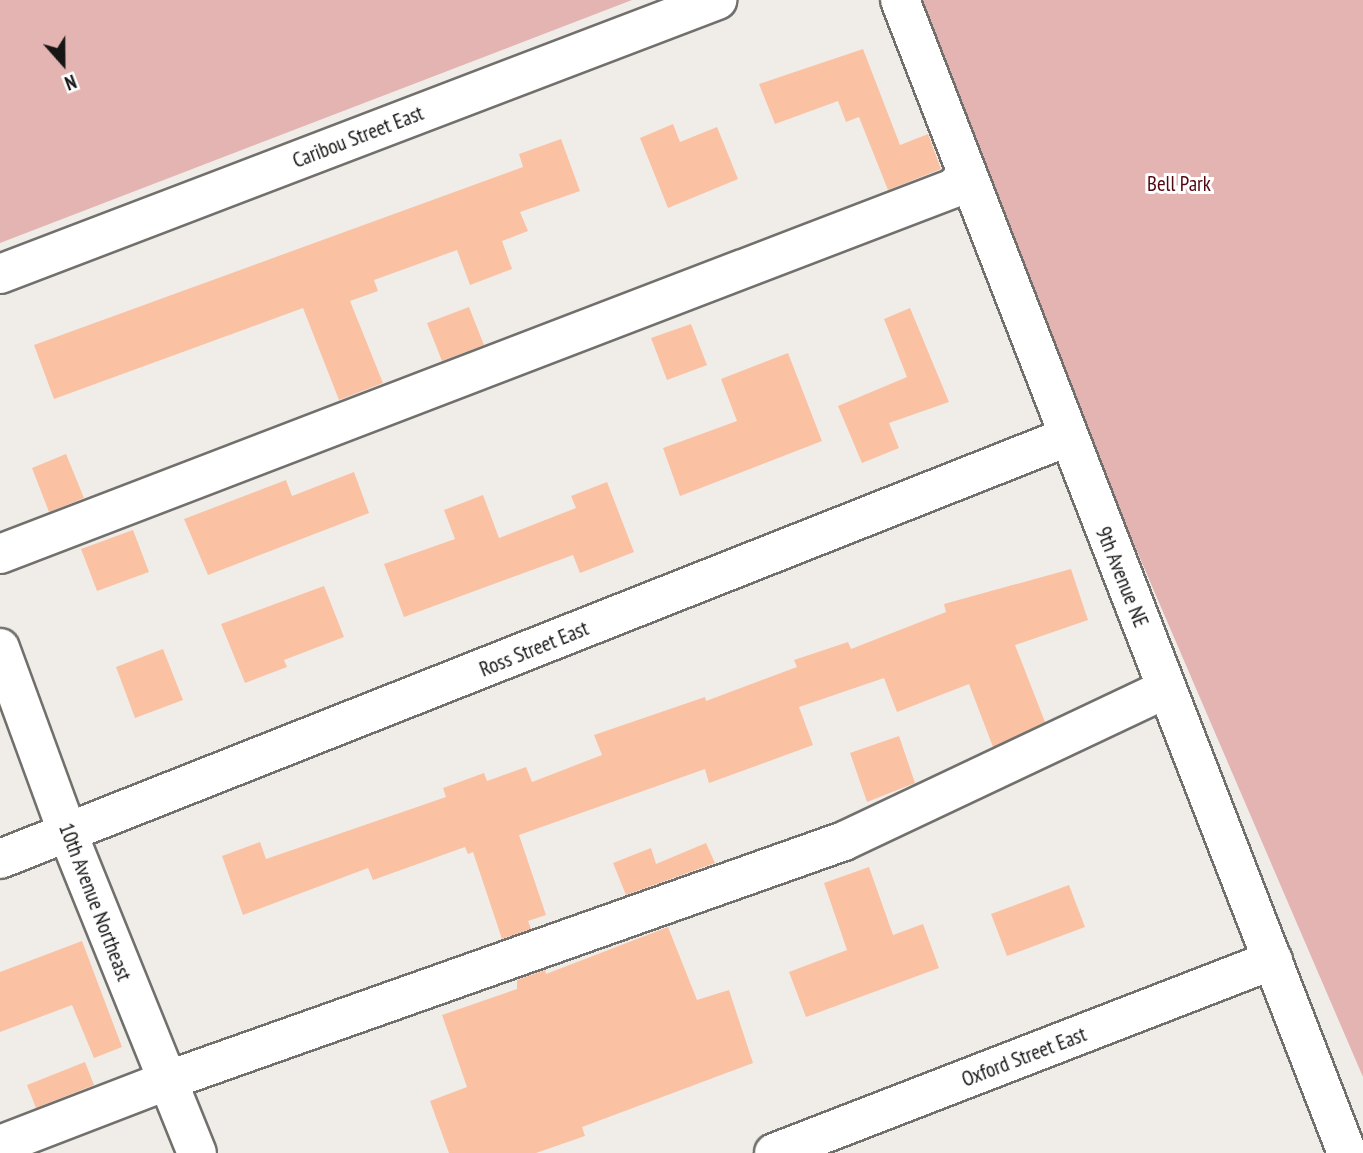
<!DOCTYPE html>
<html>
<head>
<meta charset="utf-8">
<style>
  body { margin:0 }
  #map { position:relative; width:1363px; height:1153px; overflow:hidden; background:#f0ede9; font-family:"PT Sans Narrow",sans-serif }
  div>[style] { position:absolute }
  .green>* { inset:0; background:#e3b4b2 }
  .building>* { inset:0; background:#fbc1a3 }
  .roads { filter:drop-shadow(2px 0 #72706c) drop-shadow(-2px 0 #72706c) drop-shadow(0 2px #72706c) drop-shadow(0 -2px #72706c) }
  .minor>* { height:38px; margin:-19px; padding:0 19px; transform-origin:19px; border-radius:19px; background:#fff }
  span { translate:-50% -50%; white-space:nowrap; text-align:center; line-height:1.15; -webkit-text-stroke:6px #fff; paint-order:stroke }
  .street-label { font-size:21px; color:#171615 }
  .park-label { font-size:21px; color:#540610 }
  .north { position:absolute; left:28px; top:28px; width:70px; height:70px; -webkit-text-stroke:5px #fff; paint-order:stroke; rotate:159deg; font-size:19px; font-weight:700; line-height:28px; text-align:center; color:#171615 }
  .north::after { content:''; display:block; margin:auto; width:24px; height:32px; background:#171615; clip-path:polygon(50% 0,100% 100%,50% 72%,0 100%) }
</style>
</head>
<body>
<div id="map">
  <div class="green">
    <div style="clip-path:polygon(0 0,632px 0,0 243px)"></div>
    <div style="clip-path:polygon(900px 0,1363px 0,1363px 1077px)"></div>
  </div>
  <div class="building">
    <div style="clip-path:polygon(863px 49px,900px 145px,928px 134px,941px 169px,888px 190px,859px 117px,846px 122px,838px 101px,775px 124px,759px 84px)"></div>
    <div style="clip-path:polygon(673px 124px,680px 142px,717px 127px,738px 179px,668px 208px,640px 138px)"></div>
    <div style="clip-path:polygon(561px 139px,580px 191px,520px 212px,528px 231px,502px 241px,512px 269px,470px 285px,457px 250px,374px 280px,378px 291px,350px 301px,383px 383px,339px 400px,303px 308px,54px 399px,34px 345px,523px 167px,519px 154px)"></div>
    <div style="clip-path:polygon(469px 307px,484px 345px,442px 361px,427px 323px)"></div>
    <div style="clip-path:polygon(910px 308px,949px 402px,889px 423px,899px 448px,862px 463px,838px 406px,907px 377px,884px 319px)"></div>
    <div style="clip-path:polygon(691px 324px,707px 365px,667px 380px,651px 338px)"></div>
    <div style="clip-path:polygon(788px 353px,822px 441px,680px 496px,663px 448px,737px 421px,721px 379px)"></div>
    <div style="clip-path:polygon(66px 454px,84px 498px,49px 512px,32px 468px)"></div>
    <div style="clip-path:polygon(354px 472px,369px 513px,208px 575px,184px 519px,286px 480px,292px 496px)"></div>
    <div style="clip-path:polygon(607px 482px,634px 552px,580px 573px,573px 555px,404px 617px,384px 564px,455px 539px,444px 510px,483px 495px,499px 538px,576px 508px,571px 496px)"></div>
    <div style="clip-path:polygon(133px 530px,149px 572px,97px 591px,81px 549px)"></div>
    <div style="clip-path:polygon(1071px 569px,1088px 620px,1015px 645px,1045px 722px,993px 747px,969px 684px,897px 712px,884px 678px,799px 707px,813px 745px,709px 783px,705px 769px,519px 835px,546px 915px,528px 921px,531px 929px,502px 939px,473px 852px,468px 854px,465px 847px,373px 880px,368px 868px,243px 915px,222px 856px,260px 842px,266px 859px,446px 797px,443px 788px,484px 773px,487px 781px,526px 767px,532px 782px,602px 755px,594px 735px,705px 697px,706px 701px,797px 667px,794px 660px,848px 642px,851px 649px,946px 612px,944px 604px)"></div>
    <div style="clip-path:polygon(324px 586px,344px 637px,284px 660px,287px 667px,245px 683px,221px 624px)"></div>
    <div style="clip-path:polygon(163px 649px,183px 700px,135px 718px,116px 667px)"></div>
    <div style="clip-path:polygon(899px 736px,915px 783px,867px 802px,850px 753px)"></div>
    <div style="clip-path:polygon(706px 843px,715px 863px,626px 895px,613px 863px,651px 848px,656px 864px)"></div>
    <div style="clip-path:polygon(869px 867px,893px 935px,923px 924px,939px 968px,806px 1017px,789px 972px,847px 950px,824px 883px)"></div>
    <div style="clip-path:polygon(1069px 885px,1085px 927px,1007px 956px,991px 914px)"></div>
    <div style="clip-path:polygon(668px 927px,697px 1000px,729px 990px,753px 1063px,582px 1127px,585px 1136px,536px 1153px,449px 1153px,430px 1101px,467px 1087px,442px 1015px,517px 989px,517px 980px,545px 970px,546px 974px)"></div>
    <div style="clip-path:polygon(82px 941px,122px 1047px,94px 1058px,72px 1005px,0 1032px,0 972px)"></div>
    <div style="clip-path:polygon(85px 1062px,94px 1085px,36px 1108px,27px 1085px)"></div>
  </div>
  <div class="roads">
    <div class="minor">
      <div style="left:900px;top:0;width:1237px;rotate:68.81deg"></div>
      <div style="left:0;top:274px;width:768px;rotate:-20.91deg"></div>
      <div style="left:0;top:554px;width:1022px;rotate:-20.99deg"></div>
      <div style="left:954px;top:188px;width:18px;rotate:-47deg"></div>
      <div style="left:0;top:648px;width:198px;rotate:69.9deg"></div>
      <div style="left:68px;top:834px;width:344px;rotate:68deg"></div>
      <div style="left:0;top:859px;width:1147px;rotate:-21.58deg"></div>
      <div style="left:0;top:1145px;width:178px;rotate:-21.1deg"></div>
      <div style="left:166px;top:1081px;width:719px;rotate:-19.49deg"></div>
      <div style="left:844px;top:841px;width:356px;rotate:-25.3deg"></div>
      <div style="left:774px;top:1153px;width:535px;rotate:-21.15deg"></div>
    </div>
  </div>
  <div class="street-label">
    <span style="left:358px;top:137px;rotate:-21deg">Caribou Street East</span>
    <span style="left:1122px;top:577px;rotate:68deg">9th Avenue NE</span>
    <span style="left:534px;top:649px;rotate:-22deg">Ross Street East</span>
    <span style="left:95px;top:902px;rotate:69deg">10th Avenue Northeast</span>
    <span style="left:1024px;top:1057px;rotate:-21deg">Oxford Street East</span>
  </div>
  <div class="park-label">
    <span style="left:1179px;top:184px">Bell Park</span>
  </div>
  <div class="north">N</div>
</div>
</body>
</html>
